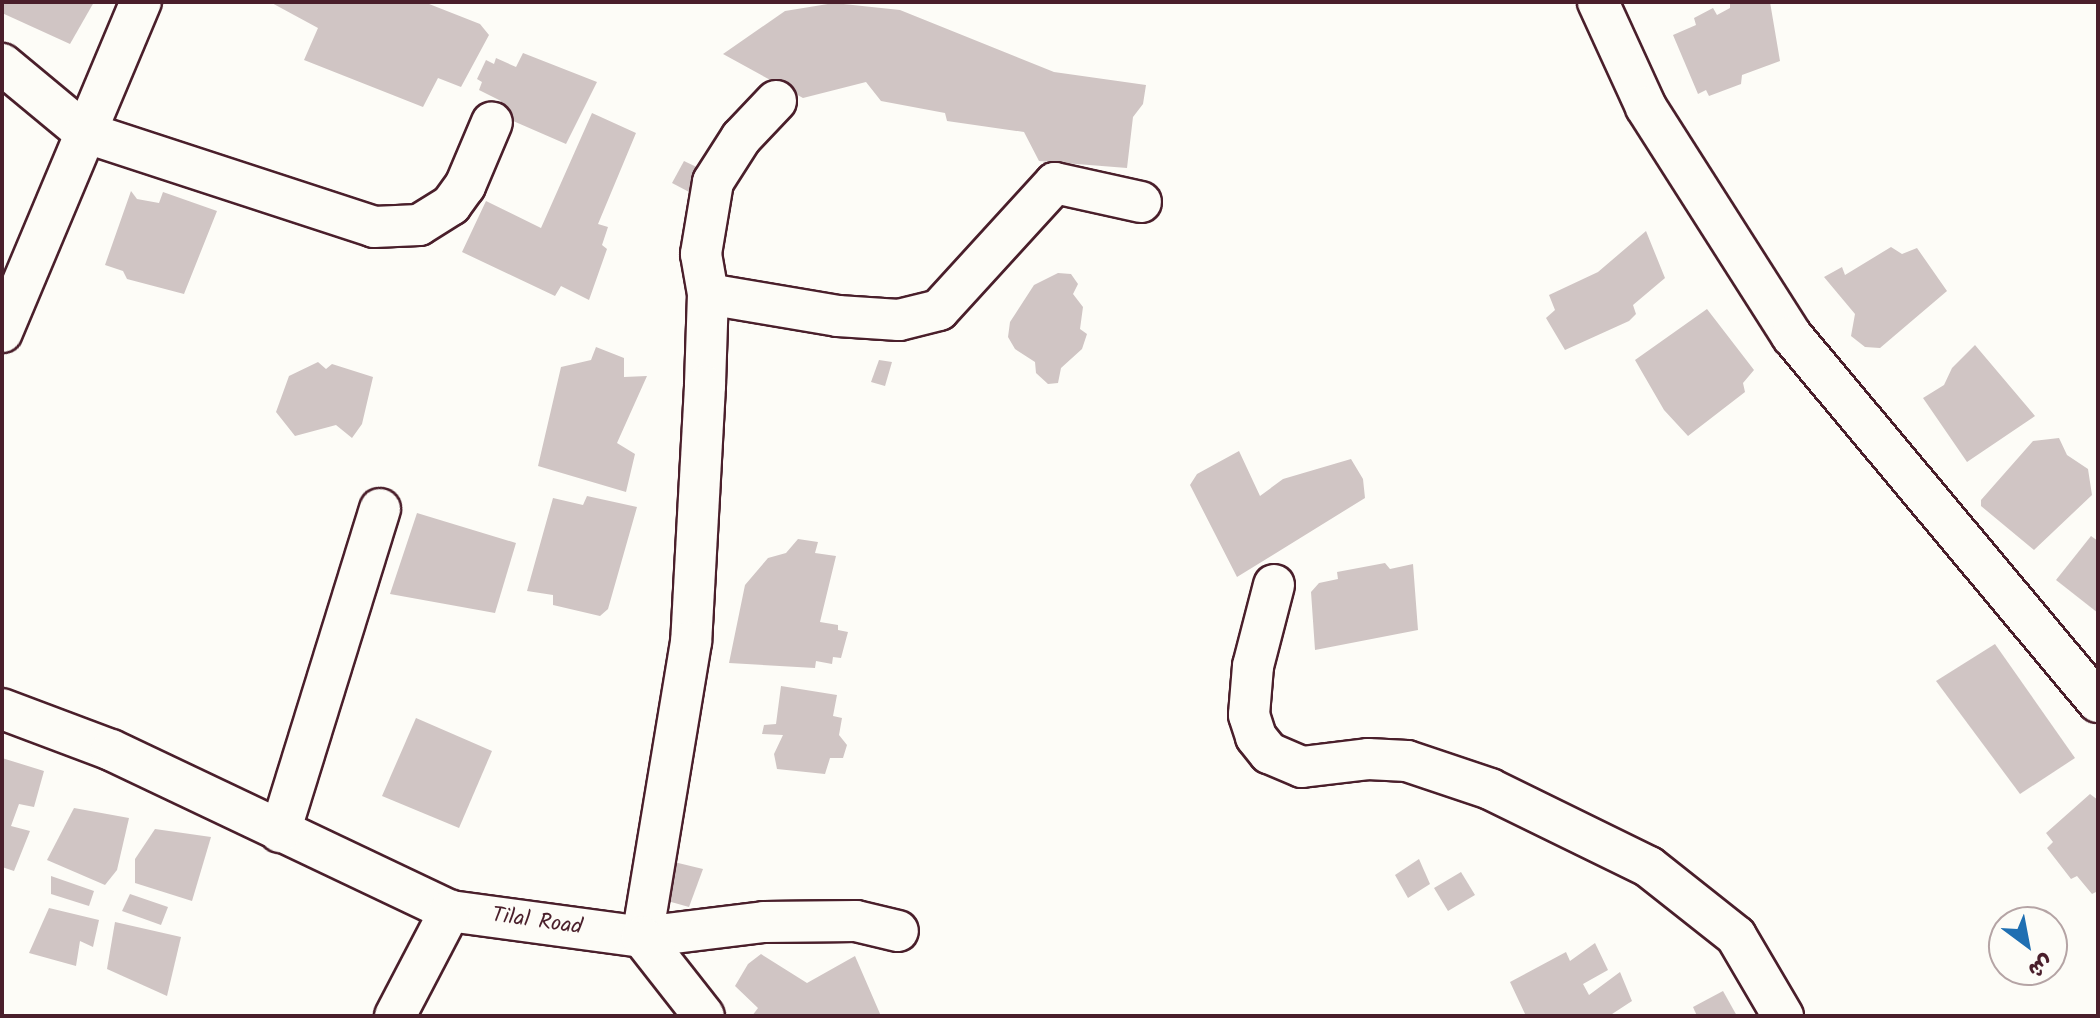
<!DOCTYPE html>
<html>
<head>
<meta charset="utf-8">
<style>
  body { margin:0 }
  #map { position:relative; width:2100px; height:1018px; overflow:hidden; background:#fdfcf7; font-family:Kalam,"Playpen Sans Arabic",sans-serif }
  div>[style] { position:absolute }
  .building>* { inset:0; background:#d0c5c4 }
  .roads { filter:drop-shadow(2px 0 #4a1f2b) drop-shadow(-2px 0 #4a1f2b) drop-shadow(0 2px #4a1f2b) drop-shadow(0 -2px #4a1f2b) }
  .minor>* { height:40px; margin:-20px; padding:0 20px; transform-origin:20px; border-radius:20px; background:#fdfcf7 }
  span { translate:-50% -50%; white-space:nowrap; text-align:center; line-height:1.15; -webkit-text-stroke:7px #fdfcf7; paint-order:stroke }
  .street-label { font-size:22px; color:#4a1f2b }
  .frame { position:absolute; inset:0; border:4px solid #4a1f2b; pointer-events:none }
  .north { position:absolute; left:1988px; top:906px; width:80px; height:80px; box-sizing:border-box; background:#fdfcf7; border:2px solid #b5a4a5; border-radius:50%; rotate:148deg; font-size:22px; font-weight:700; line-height:32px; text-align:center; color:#4a1f2b }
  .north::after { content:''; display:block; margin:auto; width:28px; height:36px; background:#1f6fb2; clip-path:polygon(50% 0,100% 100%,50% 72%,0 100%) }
</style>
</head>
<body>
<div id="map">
  <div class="building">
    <div style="clip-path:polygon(2px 2px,94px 2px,70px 44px,2px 13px)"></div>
    <div style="clip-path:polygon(270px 2px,424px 2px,480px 24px,489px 35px,461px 87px,438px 78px,423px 107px,304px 60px,318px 28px)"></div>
    <div style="clip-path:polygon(1730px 2px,1770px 2px,1780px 61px,1742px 75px,1741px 84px,1709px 96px,1706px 90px,1698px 94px,1673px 35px,1696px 25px,1694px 18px,1713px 8px,1717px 15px,1730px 8px)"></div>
    <div style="clip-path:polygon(834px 3px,900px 10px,1054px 72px,1146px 85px,1143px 104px,1133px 117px,1127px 168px,1039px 161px,1024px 132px,947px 121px,945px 113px,881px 101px,866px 82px,803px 98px,723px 54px,785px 11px)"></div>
    <div style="clip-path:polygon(523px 53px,597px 82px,566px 144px,495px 113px,501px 101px,479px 90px,482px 82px,477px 79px,486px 60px,494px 64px,496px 58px,516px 67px)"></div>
    <div style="clip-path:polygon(592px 113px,636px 133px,598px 224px,608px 227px,602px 245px,607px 249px,589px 300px,561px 286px,555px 296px,462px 252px,486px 201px,541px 228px)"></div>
    <div style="clip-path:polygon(684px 161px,707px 172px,693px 194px,672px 183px)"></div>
    <div style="clip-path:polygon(131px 191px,137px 199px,159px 203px,163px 192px,217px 211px,184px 294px,127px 279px,123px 271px,105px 265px)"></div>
    <div style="clip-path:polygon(1646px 231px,1665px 278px,1633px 305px,1636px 314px,1629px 321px,1565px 350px,1546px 318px,1555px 310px,1549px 295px,1598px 272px)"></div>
    <div style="clip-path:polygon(1891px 247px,1902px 254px,1917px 248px,1947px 291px,1880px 348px,1865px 347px,1851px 336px,1855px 314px,1824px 277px,1842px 267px,1845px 275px)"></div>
    <div style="clip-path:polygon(1058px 273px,1071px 274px,1078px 284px,1073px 294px,1083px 307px,1080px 329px,1087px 334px,1082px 349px,1061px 368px,1058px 383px,1048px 384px,1036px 373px,1035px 362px,1015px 349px,1008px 337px,1010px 322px,1034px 285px)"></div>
    <div style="clip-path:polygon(1707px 309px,1754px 370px,1743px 383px,1745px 392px,1688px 436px,1664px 410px,1635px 360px)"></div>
    <div style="clip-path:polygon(1975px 345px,2035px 416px,1967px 462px,1923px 398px,1944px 385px,1952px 368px)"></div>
    <div style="clip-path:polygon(596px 347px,624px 358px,624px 377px,647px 376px,617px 443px,635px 454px,626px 492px,538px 466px,561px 367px,591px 360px)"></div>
    <div style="clip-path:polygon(879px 360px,892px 362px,885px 386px,871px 382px)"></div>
    <div style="clip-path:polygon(318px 362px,326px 369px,332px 364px,373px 377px,362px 424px,352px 438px,336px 425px,295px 436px,276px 412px,289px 376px)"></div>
    <div style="clip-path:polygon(2059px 438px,2067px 455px,2088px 469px,2092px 495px,2034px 550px,1981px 506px,1981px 500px,2033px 441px)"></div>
    <div style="clip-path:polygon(1239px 451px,1260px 496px,1283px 479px,1351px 459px,1363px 479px,1365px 498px,1237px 577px,1190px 485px,1197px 474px)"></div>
    <div style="clip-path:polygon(587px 496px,637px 507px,608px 609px,600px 616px,553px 605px,553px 595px,527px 591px,553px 498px,583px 505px)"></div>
    <div style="clip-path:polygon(417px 513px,516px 543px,495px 613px,390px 594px)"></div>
    <div style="clip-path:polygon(2091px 536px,2098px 541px,2098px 613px,2056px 580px)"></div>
    <div style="clip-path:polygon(798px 539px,818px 542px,815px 553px,836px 556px,820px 622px,838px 625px,838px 630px,848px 632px,841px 658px,833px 657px,832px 664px,816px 661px,815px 668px,729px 663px,745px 585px,768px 558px,786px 553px)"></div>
    <div style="clip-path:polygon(1385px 563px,1390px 569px,1413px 564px,1418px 630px,1315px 650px,1311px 592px,1319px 583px,1338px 579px,1337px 572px)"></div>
    <div style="clip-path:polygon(1995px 644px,2075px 758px,2020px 794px,1936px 681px)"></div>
    <div style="clip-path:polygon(781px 686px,837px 695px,833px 716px,842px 718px,839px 735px,847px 745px,843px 758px,830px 758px,825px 774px,777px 769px,774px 754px,783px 735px,762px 734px,764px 725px,776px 724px)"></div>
    <div style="clip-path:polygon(416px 718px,492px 751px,459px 828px,382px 796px)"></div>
    <div style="clip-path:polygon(2px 758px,44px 771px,34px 807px,19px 804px,11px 826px,30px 831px,14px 871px,2px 867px)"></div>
    <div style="clip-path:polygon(2090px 794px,2098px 800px,2098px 891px,2092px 894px,2077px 876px,2071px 879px,2047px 848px,2053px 842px,2046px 833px)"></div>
    <div style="clip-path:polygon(74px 808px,129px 818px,117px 870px,105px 885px,47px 860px)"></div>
    <div style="clip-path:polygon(155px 829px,211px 837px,192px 901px,135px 883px,135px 859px)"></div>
    <div style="clip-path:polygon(1419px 859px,1430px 884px,1408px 898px,1395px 875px)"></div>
    <div style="clip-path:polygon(674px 862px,703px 869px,689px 907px,664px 900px)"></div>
    <div style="clip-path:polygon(1461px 872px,1475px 895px,1448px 911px,1434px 888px)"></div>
    <div style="clip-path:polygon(51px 876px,94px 891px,89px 906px,51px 894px)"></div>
    <div style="clip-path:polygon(130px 894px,168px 907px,161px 925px,122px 911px)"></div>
    <div style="clip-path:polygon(49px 908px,99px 920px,93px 947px,80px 941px,76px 966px,29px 953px)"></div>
    <div style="clip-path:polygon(115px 922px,181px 937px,167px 996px,107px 969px)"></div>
    <div style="clip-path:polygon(1595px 943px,1608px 970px,1583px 984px,1589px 995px,1620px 972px,1632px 1001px,1609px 1016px,1526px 1016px,1510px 982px,1566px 952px,1570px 961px)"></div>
    <div style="clip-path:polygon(761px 954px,807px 983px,855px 956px,881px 1016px,752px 1016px,758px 1008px,735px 986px,748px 964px)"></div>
    <div style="clip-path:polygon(1723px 991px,1737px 1016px,1697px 1016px,1693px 1007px)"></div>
  </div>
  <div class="roads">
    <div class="minor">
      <div style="left:1598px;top:2px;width:115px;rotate:65.4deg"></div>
      <div style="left:1646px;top:107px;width:272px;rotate:57.5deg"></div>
      <div style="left:1792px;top:336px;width:477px;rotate:50.1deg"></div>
      <div style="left:2px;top:64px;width:107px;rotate:39.7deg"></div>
      <div style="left:84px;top:132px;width:305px;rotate:18.1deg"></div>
      <div style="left:374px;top:227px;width:45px;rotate:-2.5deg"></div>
      <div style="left:419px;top:225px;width:38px;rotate:-32deg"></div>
      <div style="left:451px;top:205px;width:24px;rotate:-54deg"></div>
      <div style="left:465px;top:186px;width:69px;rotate:-67.1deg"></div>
      <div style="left:776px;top:101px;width:51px;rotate:133.4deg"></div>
      <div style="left:741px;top:138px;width:52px;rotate:122.5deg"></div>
      <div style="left:713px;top:182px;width:73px;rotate:99.5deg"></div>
      <div style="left:701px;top:254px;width:41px;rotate:80.1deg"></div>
      <div style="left:708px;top:294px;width:92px;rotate:91.9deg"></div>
      <div style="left:705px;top:386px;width:256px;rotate:93.1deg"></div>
      <div style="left:691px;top:642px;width:299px;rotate:99.4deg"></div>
      <div style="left:642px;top:937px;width:123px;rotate:-7deg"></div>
      <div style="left:764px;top:922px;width:92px;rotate:-0.6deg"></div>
      <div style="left:856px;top:921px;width:43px;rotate:13.4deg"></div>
      <div style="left:708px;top:294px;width:132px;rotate:9.6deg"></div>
      <div style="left:838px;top:316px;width:61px;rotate:3.8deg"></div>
      <div style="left:899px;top:320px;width:41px;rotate:-14deg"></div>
      <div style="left:939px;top:310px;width:172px;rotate:-47.6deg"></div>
      <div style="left:1055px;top:183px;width:88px;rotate:12.5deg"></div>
      <div style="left:2px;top:332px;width:358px;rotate:-67.2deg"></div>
      <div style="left:1274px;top:585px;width:84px;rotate:104.5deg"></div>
      <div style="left:1253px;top:666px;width:49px;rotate:94.7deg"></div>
      <div style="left:1249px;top:715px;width:23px;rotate:72deg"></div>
      <div style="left:1256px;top:737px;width:21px;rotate:51deg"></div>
      <div style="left:1269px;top:753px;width:36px;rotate:23deg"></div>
      <div style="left:1302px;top:767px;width:66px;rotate:-6.9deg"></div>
      <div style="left:1368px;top:759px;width:39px;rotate:3deg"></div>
      <div style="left:1407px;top:761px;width:88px;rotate:18.6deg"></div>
      <div style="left:1490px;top:789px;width:177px;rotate:26.1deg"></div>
      <div style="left:1649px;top:867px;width:111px;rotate:38.4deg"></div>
      <div style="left:1736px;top:936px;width:93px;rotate:59.6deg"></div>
      <div style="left:2px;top:709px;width:116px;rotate:20.6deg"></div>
      <div style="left:111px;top:750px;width:375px;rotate:25.4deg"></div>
      <div style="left:450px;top:911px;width:194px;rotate:7.7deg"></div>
      <div style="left:642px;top:937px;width:100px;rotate:51.9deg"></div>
      <div style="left:280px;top:832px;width:338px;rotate:-72.8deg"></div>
      <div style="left:395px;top:1016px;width:119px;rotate:-62.4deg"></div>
    </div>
  </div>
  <div class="street-label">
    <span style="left:537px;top:922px;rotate:8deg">Tilal Road</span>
  </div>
  <div class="frame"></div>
  <div class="north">ش</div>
</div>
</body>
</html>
